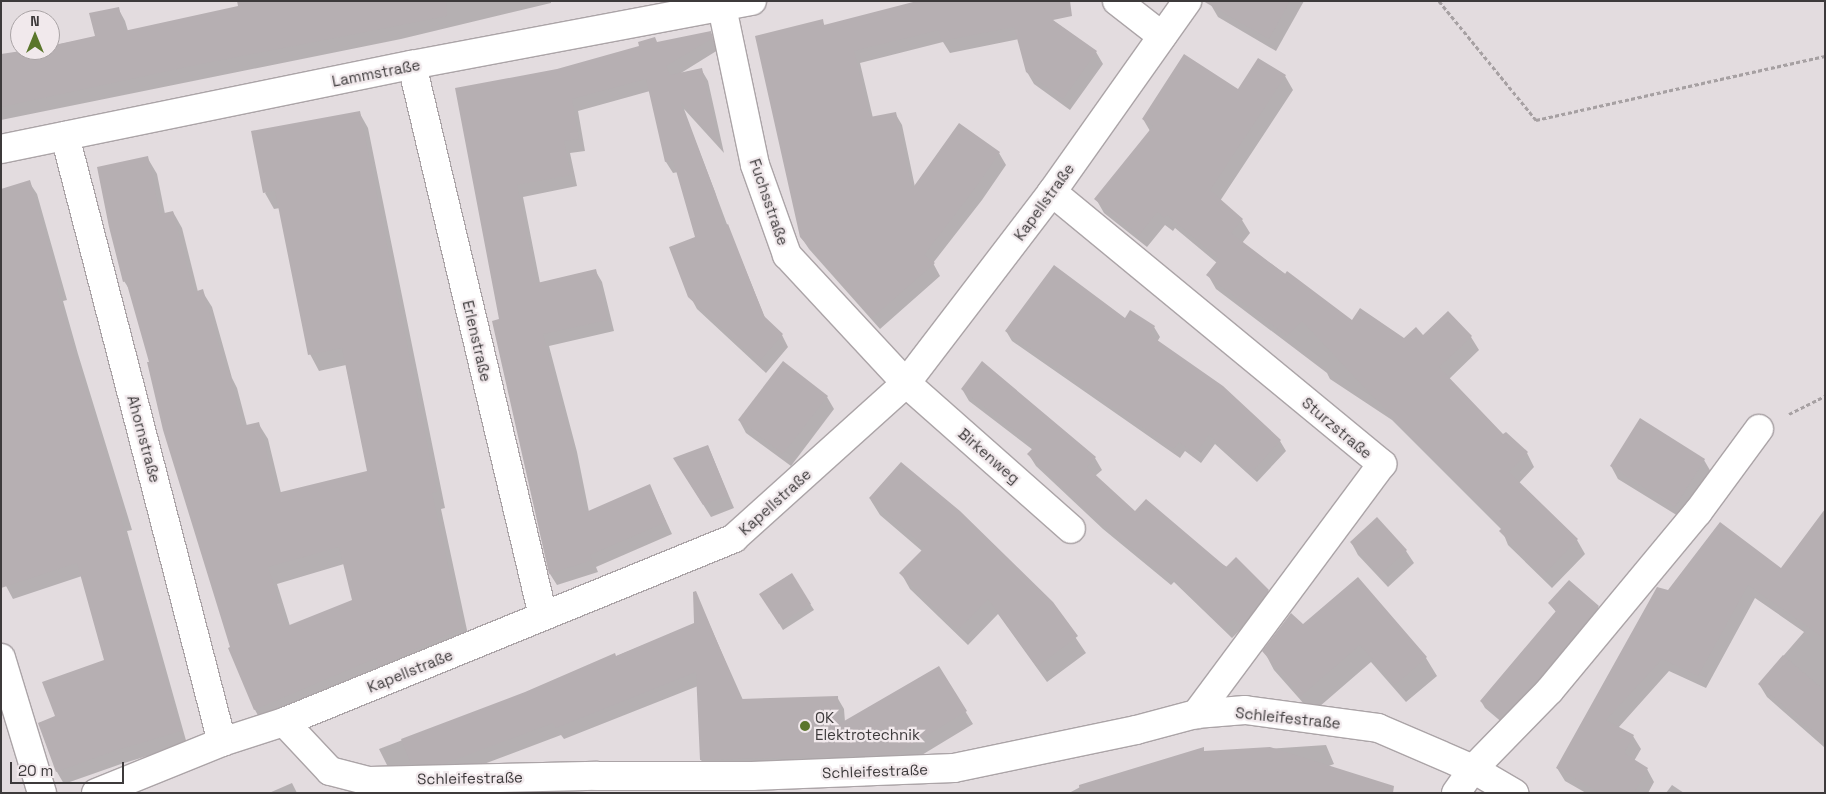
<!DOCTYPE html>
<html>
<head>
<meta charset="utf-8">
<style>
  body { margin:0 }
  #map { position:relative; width:1826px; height:794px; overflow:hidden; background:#e3dcdf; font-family:"Space Grotesk",sans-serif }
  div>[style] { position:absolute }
  .shadow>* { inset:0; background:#0003 }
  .building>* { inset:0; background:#b6afb2 }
  .path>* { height:3px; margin-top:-1.5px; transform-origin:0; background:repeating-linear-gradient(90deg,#a6a0a2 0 4px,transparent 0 6.5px) }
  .roads { filter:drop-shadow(1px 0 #aba4a7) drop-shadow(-1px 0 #aba4a7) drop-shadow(0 1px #aba4a7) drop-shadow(0 -1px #aba4a7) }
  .minor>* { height:28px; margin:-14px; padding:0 14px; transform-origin:14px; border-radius:14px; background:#fff }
  .dots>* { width:14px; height:14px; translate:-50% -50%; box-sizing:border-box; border:2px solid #f1e9ec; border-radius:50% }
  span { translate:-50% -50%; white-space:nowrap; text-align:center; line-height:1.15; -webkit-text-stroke:4.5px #f1e9ec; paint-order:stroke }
  .street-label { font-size:15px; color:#3d3a3b }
  .poi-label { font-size:15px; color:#3d3a3b }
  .left { translate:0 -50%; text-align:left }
  .frame { position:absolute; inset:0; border:2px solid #3d3a3b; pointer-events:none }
  .north { position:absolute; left:10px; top:10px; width:50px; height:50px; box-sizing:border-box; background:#f1e9ec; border:1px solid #a9a3a5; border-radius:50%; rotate:0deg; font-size:14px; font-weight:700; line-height:20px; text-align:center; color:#3d3a3b }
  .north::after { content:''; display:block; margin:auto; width:18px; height:22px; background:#5a762b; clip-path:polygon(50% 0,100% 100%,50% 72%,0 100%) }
  .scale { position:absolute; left:10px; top:762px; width:114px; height:22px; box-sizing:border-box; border:2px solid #3d3a3b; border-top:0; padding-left:6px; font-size:15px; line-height:18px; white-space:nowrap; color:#3d3a3b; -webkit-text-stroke:4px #f1e9ec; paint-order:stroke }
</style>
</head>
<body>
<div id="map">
  <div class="shadow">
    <div style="clip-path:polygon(292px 1px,551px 1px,551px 3px,401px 39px,1px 120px,1px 55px,29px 50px,50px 50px,50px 46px,96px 37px,118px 8px,125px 21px,128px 31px)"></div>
    <div style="clip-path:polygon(1213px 1px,1304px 1px,1276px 51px,1218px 17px,1211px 5px)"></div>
    <div style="clip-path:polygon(1047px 16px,1096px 52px,1103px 64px,1070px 110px,1034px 84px,1027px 72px,1019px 39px,950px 53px,943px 42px,860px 63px,873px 118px,895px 113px,902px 125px,915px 187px,999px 153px,1006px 165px,982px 200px,933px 263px,940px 276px,880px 329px,809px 249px,801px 237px,822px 21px,825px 26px)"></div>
    <div style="clip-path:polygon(710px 32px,718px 50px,681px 73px,701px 69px,708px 81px,724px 153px,684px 109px,728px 227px,766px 320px,782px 335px,788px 347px,766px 373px,697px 309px,690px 296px,697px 238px,678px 172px,673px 173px,666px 162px,650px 91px,578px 111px,585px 151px,570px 153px,577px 186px,523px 197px,540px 283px,595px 270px,602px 282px,614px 331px,549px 346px,577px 452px,589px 512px,650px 486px,672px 534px,596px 567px,598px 572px,557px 585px,550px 574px,494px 322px,500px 320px,456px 89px,557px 71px,657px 43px)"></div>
    <div style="clip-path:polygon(1285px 76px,1293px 90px,1220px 201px,1242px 220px,1250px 233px,1242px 243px,1352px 322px,1405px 340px,1423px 337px,1471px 337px,1479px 350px,1449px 379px,1503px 436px,1527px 453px,1534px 467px,1519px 483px,1577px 540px,1585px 554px,1552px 588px,1508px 545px,1502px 530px,1392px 420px,1330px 379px,1327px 373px,1216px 289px,1208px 275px,1217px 263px,1175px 228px,1173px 231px,1165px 225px,1147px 247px,1104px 213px,1096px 199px,1150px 131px,1143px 119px)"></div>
    <div style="clip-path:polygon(evenodd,359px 112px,368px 128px,445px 508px,441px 509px,470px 644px,264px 726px,255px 710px,232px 648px,131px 292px,124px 281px,147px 157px,157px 174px,165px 214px,173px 212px,182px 228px,198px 292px,202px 291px,212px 307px,232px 378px,237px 388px,247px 426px,258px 423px,268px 439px,281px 493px,368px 472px,346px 365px,319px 371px,310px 354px,280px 208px,274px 209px,265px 193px,359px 112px,344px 564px,353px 601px,290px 626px,277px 584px,344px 564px)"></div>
    <div style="clip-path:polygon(29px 182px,37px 194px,67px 300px,63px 301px,78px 354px,132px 530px,127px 531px,187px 744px,121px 764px,64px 784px,57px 772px,39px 723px,57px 717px,105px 660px,82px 576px,13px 599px,6px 586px)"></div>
    <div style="clip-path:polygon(1154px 327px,1160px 337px,1157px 342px,1280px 441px,1286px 451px,1257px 482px,1215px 444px,1201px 463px,1185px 451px,1180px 458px,1012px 341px,1006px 331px)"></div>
    <div style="clip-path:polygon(962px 389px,1095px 458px,1102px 470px,1095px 476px,1135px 513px,1268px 591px,1274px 603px,1248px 638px,1241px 629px,1232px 638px,1174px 582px,1171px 585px,1103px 529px,1036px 466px,1029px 455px,1033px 450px,969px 401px)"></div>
    <div style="clip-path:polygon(827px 397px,834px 409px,791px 466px,746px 433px,739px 420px)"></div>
    <div style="clip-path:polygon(708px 446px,734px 508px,711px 517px,682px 471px)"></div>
    <div style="clip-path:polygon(1704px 460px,1711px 472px,1683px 519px,1618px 479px,1611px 466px)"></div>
    <div style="clip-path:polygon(870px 499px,1052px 603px,1086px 653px,1047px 682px,998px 614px,968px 645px,910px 589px,901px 573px,922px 551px,880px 515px)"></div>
    <div style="clip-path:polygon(1377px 519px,1406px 551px,1414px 563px,1388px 587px,1358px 555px,1351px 542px)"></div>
    <div style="clip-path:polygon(1825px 537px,1824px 747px,1767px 697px,1759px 684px,1804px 632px,1755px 598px,1706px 688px,1669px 671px,1618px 728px,1633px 736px,1641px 749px,1634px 761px,1647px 769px,1654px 782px,1648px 793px,1586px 793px,1565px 781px,1557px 768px,1668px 591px,1781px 570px)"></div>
    <div style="clip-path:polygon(791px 574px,814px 610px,783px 630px,761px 594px)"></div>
    <div style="clip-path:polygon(1358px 579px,1426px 658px,1437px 676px,1406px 702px,1371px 662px,1312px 713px,1274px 670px,1264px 651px,1303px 626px)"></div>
    <div style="clip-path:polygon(1569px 581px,1598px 607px,1602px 613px,1504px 724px,1485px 708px,1481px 701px,1556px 612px,1549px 603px)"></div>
    <div style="clip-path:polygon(695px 592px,743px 700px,837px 697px,844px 709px,845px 722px,939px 668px,973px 724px,902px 767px,708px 772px,701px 760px,698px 686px,564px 739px,561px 735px,452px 776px,393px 777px,379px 749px,526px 693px,695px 624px)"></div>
    <div style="clip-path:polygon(1326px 745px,1334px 764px,1258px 793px,1069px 793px,1086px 784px,1203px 749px,1205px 753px)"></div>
    <div style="clip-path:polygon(292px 783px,297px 793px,269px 793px)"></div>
    <div style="clip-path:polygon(1672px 785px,1684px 793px,1666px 793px)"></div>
  </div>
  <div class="building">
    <div style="clip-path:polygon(237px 1px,446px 1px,447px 16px,196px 65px,1px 107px,1px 54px,28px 50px,50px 50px,50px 46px,95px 36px,89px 13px,119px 7px,124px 31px,238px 6px)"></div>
    <div style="clip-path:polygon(917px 1px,1070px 1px,1072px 16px,1053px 20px,1097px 51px,1063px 99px,1026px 72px,1014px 27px,941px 41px,939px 30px,854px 51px,870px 117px,896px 112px,912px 189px,959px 123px,1000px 152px,976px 187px,924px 255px,935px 263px,872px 318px,800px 237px,755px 36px,823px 19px,824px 25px)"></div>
    <div style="clip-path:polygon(1203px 1px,1290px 1px,1269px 39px)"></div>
    <div style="clip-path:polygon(711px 31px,713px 38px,666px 66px,670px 75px,702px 68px,719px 145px,680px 101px,715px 192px,725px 226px,728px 224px,764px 316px,783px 334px,759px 362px,688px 297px,669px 247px,695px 237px,673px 160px,665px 162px,646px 79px,572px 99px,579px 139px,564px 141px,571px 175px,517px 185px,537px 283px,596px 269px,608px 320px,543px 334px,571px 439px,586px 512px,650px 484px,666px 522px,590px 555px,592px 560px,549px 574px,492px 321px,499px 319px,455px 88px,557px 69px,639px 46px,638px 42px,655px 37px,657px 42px)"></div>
    <div style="clip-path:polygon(1184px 54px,1238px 89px,1258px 58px,1286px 75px,1210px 190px,1243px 219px,1231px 233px,1285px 274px,1287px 271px,1352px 320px,1360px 308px,1404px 338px,1416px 327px,1423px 335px,1448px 311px,1472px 336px,1439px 367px,1503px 434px,1506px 432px,1528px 452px,1509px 472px,1578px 539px,1543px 575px,1499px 531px,1503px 527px,1412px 438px,1302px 321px,1287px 336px,1206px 275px,1219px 259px,1167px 215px,1164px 218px,1157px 212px,1139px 235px,1094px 199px,1153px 126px,1142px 119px)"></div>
    <div style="clip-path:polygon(evenodd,360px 111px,437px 492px,432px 493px,462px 628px,379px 666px,376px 658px,254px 710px,228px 648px,230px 647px,163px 430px,147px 362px,149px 362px,126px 281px,123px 282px,109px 227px,97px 167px,148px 156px,160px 214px,173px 211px,194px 292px,203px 289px,226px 371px,229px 370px,242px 426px,259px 422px,277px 493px,367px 471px,342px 348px,308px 355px,275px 191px,263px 193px,251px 131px,360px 111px,339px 547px,352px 600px,287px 626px,268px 567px,339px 547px)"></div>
    <div style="clip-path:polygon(30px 180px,61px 287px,57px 289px,71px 340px,125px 517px,121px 519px,181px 731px,114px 751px,56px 772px,38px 723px,55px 716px,42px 682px,104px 660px,77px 563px,1px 588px,1px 189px)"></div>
    <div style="clip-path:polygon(1054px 265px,1125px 318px,1130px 310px,1155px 326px,1150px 335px,1223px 386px,1281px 440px,1251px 473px,1209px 435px,1195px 454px,1179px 442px,1174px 449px,1005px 331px)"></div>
    <div style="clip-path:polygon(783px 361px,828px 396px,783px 454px,738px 420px)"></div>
    <div style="clip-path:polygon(982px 361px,1096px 457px,1087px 467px,1135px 511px,1146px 499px,1226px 567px,1236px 557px,1269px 590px,1241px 627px,1234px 618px,1224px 628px,1167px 571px,1164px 575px,1094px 517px,1027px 454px,1035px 446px,961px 389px)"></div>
    <div style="clip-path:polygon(1640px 418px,1705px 459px,1675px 507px,1610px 466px)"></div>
    <div style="clip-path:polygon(708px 445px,728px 495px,703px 505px,673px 458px)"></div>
    <div style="clip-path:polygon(901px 462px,960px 511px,1053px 602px,1078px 636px,1037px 667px,988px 599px,958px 630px,899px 573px,925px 547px,869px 498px)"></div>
    <div style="clip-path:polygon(1825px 509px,1825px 639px,1748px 585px,1698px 676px,1662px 659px,1606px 720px,1634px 735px,1624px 753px,1648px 768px,1634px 793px,1600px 793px,1556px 768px,1657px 587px,1668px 590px,1720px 522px,1781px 568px)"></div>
    <div style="clip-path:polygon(1377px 517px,1407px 550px,1380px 575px,1350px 542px)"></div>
    <div style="clip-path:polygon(792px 573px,811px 604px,779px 624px,759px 594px)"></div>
    <div style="clip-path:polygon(1358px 577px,1427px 657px,1395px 685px,1360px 645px,1301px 696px,1262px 651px,1291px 613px,1303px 624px)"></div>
    <div style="clip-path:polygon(1569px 580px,1599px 606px,1538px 680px,1500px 718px,1480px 701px,1556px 611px,1548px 603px)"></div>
    <div style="clip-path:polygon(696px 591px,741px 699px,838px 696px,839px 724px,939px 666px,967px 711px,895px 755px,700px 760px,696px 672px,556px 728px,553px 723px,444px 764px,411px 764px,401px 739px,525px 692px,615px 653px,616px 656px,694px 623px,693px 592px)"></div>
    <div style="clip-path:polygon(1783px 655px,1825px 691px,1825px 742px,1758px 684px)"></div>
    <div style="clip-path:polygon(1204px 747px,1204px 751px,1270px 747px,1394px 786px,1393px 793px,1080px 793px,1079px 785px)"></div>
  </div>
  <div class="path">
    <div style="left:1439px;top:1px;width:154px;rotate:50.8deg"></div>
    <div style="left:1536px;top:120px;width:296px;rotate:-12.5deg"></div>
    <div style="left:1789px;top:414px;width:40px;rotate:-26.6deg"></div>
  </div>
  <div class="roads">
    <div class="minor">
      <div style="left:1117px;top:1px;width:57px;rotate:37.9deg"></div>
      <div style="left:722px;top:7px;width:161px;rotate:78.2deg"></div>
      <div style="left:755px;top:165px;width:96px;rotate:70.4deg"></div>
      <div style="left:787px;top:255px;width:175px;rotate:47.1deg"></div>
      <div style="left:906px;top:383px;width:220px;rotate:41.5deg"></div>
      <div style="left:412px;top:65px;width:566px;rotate:76.63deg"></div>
      <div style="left:65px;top:136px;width:626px;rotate:75.48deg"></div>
      <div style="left:1px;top:149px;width:419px;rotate:-11.6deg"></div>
      <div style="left:412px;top:65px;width:346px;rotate:-10.7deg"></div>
      <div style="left:1052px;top:192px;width:428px;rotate:39.5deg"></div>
      <div style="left:1382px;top:464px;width:312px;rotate:126.6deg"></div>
      <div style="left:1px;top:658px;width:141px;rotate:73.1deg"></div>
      <div style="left:284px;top:722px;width:67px;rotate:46.8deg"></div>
      <div style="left:330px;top:771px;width:40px;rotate:14.4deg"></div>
      <div style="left:369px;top:781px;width:228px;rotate:-1.3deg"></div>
      <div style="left:597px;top:776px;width:155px"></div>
      <div style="left:752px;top:776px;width:202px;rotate:-2.3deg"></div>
      <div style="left:954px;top:768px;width:186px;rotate:-11.8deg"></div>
      <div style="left:1136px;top:730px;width:62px;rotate:-14.9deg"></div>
      <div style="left:1196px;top:714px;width:49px;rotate:-4.7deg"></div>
      <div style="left:1245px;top:710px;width:134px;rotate:7.7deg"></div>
      <div style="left:1378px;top:728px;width:103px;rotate:23.3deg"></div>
      <div style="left:1473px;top:769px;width:48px;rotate:30.3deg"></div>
      <div style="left:96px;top:793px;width:136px;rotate:-22deg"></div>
      <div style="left:222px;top:742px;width:65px;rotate:-17.9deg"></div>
      <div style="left:284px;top:722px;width:486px;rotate:-22.2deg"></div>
      <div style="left:734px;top:538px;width:232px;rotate:-42deg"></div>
      <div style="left:906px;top:383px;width:240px;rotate:-52.6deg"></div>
      <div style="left:1052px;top:192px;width:234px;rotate:-54.7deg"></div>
      <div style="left:1456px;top:793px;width:29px;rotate:-55deg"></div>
      <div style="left:1473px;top:769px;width:110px;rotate:-45.7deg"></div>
      <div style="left:1550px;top:690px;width:231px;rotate:-50.3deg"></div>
      <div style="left:1698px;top:512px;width:103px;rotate:-53.7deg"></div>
    </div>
  </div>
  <div class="dots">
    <div style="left:805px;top:726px;background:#5a762b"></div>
  </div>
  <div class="street-label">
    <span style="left:376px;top:73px;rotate:-11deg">Lammstraße</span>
    <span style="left:769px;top:202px;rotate:71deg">Fuchsstraße</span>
    <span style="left:1044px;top:202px;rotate:-54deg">Kapellstraße</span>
    <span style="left:477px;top:341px;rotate:77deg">Erlenstraße</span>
    <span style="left:1337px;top:428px;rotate:40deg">Sturzstraße</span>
    <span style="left:144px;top:439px;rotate:75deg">Ahornstraße</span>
    <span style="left:989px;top:456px;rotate:41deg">Birkenweg</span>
    <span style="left:775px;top:502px;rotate:-42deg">Kapellstraße</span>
    <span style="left:410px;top:671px;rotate:-22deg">Kapellstraße</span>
    <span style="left:1288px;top:718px;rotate:6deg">Schleifestraße</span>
    <span style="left:875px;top:771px;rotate:-2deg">Schleifestraße</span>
    <span style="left:470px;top:778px;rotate:-1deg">Schleifestraße</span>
  </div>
  <div class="poi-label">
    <span class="left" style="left:815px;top:726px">OK<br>Elektrotechnik</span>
  </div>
  <div class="frame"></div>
  <div class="north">N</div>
  <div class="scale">20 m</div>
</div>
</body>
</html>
